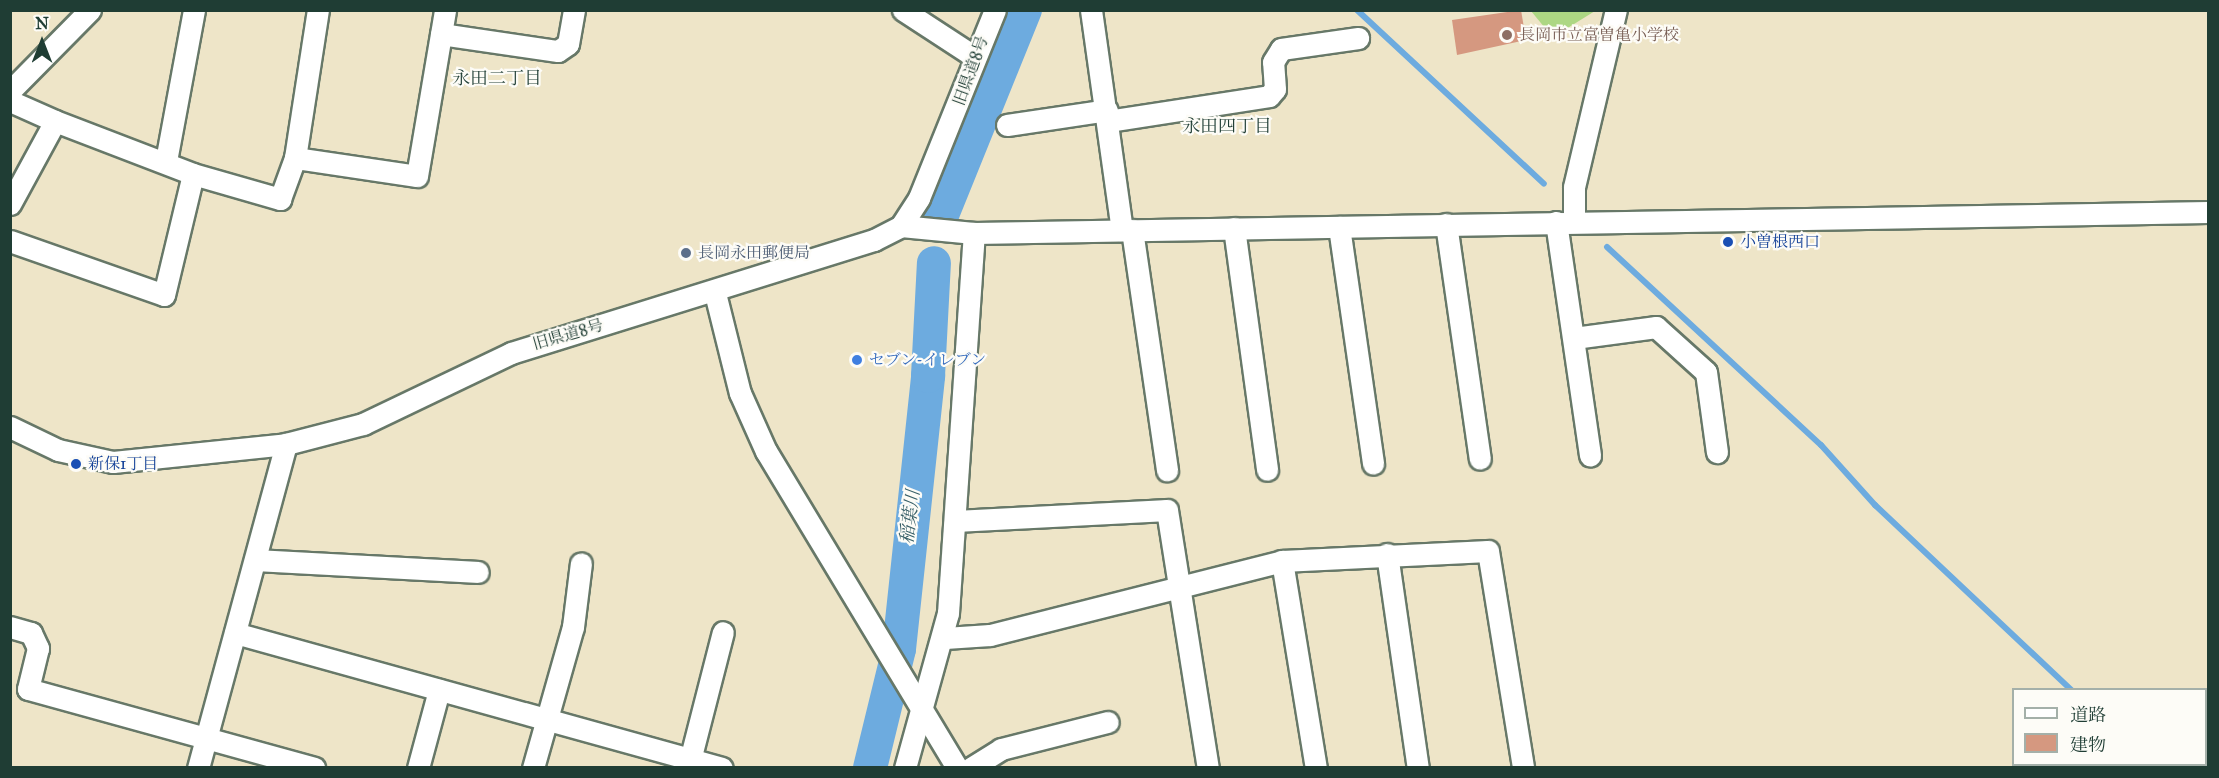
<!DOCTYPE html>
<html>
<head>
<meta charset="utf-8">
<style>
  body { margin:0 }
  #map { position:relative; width:2219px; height:778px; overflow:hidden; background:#eee5c8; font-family:"IM FELL Great Primer","Noto Serif JP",serif }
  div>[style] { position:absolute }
  .green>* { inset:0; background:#add783 }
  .stream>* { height:6px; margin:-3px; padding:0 3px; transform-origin:3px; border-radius:3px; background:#6dabdf }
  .river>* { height:34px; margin:-17px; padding:0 17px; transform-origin:17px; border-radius:17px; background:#6dabdf }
  .building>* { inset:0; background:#d59880 }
  .roads { filter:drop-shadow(2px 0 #677868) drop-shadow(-2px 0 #677868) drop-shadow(0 2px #677868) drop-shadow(0 -2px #677868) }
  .minor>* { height:21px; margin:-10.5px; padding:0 10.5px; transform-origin:10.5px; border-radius:10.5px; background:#fff }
  .dots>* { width:16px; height:16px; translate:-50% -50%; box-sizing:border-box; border:3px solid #fdfcf7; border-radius:50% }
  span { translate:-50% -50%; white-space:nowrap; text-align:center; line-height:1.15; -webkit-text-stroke:4.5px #fdfcf7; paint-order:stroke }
  .education-label { font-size:16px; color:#785e54 }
  .left { translate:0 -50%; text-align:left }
  .street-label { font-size:16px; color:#1f3d34 }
  .transit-label { font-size:16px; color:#164399 }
  .service-label { font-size:16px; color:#4e5e75 }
  .shop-label { font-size:16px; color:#366cbe }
  .neighbourhood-label { font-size:18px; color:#1f3d34 }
  .water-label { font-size:18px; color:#365e67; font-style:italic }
  .frame { position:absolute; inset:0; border:12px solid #1f3d34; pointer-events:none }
  .legend { position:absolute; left:2012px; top:688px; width:195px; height:78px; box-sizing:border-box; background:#fdfcf7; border:2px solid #a4b0a9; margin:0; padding:8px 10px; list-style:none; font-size:18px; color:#1f3d34 }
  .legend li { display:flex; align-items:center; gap:12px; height:30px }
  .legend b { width:30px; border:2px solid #a4b0a9 }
  .north { position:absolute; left:12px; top:12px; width:60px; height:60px; -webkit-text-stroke:4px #fdfcf7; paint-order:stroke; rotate:0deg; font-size:16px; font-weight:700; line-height:24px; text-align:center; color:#1f3d34 }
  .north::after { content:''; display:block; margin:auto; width:21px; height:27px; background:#1f3d34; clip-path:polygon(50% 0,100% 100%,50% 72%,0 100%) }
</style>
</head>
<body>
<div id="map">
  <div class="green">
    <div style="clip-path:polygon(1531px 11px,1531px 10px,1595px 11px,1566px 29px,1545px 28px)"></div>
  </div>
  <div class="stream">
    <div style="left:1357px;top:10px;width:255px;rotate:42.9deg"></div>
    <div style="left:1607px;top:247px;width:292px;rotate:42.8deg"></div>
    <div style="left:1821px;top:445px;width:81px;rotate:48deg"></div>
    <div style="left:1875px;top:505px;width:270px;rotate:43.3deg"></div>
    <div style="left:2149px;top:764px;width:5px;rotate:53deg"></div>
  </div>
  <div class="river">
    <div style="left:940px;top:220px;width:227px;rotate:-68deg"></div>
    <div style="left:870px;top:768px;width:122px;rotate:-76.3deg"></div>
    <div style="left:899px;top:649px;width:275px;rotate:-83.9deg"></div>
    <div style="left:928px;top:376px;width:113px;rotate:-87deg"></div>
  </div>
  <div class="building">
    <div style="clip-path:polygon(1521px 10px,1526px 40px,1457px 55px,1452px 20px)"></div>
  </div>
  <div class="roads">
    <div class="minor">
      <div style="left:903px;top:10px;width:86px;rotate:33.1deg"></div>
      <div style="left:1091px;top:10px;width:222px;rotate:82deg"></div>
      <div style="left:441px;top:34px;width:118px;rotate:8.3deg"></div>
      <div style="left:558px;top:51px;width:12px;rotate:-35deg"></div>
      <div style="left:568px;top:44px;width:35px;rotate:-80deg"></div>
      <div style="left:10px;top:91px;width:114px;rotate:-45.4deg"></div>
      <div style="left:10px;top:101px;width:49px;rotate:24deg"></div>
      <div style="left:1108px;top:121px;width:163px;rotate:-8.8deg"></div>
      <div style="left:1269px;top:96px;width:9px;rotate:-49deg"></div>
      <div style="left:1275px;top:89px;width:27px;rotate:-94deg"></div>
      <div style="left:1273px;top:62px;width:15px;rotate:-58deg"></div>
      <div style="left:1281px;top:49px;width:78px;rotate:-8.1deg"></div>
      <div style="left:1007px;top:125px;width:101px;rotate:-8.5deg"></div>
      <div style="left:295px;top:158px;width:123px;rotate:8.4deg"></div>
      <div style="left:417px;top:176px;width:168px;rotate:-80.4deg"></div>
      <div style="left:166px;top:161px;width:154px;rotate:-79.5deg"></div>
      <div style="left:10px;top:204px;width:94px;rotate:-61.5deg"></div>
      <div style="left:55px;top:121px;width:148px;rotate:21deg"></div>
      <div style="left:193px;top:174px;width:91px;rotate:16deg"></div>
      <div style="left:280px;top:199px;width:44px;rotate:-69.9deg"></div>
      <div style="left:295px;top:158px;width:150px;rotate:-81.2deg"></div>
      <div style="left:1556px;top:222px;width:236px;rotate:81.7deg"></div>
      <div style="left:1574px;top:222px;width:35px;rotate:-90deg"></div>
      <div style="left:1574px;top:187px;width:182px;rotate:-76.7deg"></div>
      <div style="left:1446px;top:224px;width:237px;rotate:81.8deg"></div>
      <div style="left:901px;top:226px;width:73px;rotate:5.5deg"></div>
      <div style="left:974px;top:233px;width:1234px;rotate:-0.97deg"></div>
      <div style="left:1339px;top:227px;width:239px;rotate:81.8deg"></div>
      <div style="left:1234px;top:228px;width:244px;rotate:82.2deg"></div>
      <div style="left:1132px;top:230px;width:243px;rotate:81.7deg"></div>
      <div style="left:10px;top:241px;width:163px;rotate:19.3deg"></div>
      <div style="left:164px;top:295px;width:124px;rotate:-76.5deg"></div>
      <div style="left:715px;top:293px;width:103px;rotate:76deg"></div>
      <div style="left:740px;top:393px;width:64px;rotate:65.9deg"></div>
      <div style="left:766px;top:451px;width:370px;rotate:58.9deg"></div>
      <div style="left:1574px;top:338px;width:83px;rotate:-7.6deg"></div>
      <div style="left:1656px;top:327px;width:67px;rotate:42deg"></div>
      <div style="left:1706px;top:372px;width:81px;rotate:82.2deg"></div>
      <div style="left:10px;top:427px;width:53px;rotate:25.6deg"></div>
      <div style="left:58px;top:450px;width:56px;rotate:12.3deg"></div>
      <div style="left:113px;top:462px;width:174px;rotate:-5.9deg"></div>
      <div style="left:286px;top:444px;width:80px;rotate:-14.6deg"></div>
      <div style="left:363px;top:424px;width:164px;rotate:-25.6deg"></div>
      <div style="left:511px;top:353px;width:380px;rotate:-17.3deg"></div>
      <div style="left:874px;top:240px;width:30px;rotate:-27deg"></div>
      <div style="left:901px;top:226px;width:33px;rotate:-57deg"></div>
      <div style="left:919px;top:198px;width:203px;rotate:-68deg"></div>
      <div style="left:956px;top:521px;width:211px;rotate:-3deg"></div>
      <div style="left:1167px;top:510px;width:261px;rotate:81deg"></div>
      <div style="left:1387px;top:554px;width:216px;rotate:81.8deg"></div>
      <div style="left:256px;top:560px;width:222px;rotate:3.1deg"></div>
      <div style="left:1282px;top:561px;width:210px;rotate:80.7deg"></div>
      <div style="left:10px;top:627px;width:22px;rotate:16deg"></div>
      <div style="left:31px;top:633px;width:17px;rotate:65deg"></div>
      <div style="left:38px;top:648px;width:42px;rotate:103.7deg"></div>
      <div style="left:28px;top:689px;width:297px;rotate:15.4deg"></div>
      <div style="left:235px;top:633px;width:505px;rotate:15.49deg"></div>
      <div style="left:945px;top:638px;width:45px;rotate:-3.8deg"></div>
      <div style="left:990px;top:635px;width:301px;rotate:-14.2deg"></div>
      <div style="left:1282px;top:561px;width:206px;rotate:-2.8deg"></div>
      <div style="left:1488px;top:551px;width:220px;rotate:80.8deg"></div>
      <div style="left:198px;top:768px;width:336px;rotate:-74.8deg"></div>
      <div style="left:418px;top:768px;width:81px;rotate:-74.9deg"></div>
      <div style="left:533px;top:768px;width:147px;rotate:-74.2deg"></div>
      <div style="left:573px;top:627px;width:64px;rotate:-82.9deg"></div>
      <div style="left:688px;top:768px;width:140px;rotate:-75.6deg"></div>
      <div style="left:905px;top:768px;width:161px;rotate:-74.5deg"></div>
      <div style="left:948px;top:613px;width:381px;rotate:-86.1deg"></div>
      <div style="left:971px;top:768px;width:36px;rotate:-32deg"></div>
      <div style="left:1001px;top:749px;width:110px;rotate:-14.2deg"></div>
    </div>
  </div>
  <div class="dots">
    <div style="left:1507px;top:35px;background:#8d6e63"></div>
    <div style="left:1728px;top:242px;background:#1a4fb4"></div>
    <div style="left:686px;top:253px;background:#5c6f8a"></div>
    <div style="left:857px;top:360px;background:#3f7fe0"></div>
    <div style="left:76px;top:464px;background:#1a4fb4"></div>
  </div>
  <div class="education-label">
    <span class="left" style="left:1519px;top:35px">長岡市立富曽亀小学校</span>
  </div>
  <div class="street-label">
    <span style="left:971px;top:71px;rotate:-70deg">旧県道8号</span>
    <span style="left:568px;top:335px;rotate:-16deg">旧県道8号</span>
  </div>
  <div class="transit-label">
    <span class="left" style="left:1740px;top:242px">小曽根西口</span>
    <span class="left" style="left:88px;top:464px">新保1丁目</span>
  </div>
  <div class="service-label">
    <span class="left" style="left:698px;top:253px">長岡永田郵便局</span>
  </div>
  <div class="shop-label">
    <span class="left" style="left:869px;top:360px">セブン-イレブン</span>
  </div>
  <div class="neighbourhood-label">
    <span style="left:497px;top:78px">永田二丁目</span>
    <span style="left:1227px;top:126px">永田四丁目</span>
  </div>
  <div class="water-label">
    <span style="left:910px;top:517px;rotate:-83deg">稲葉川</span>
  </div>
  <div class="frame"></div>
  <ul class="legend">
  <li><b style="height:8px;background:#fff"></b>道路</li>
  <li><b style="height:16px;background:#d59880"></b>建物</li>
  </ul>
  <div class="north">N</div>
</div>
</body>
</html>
